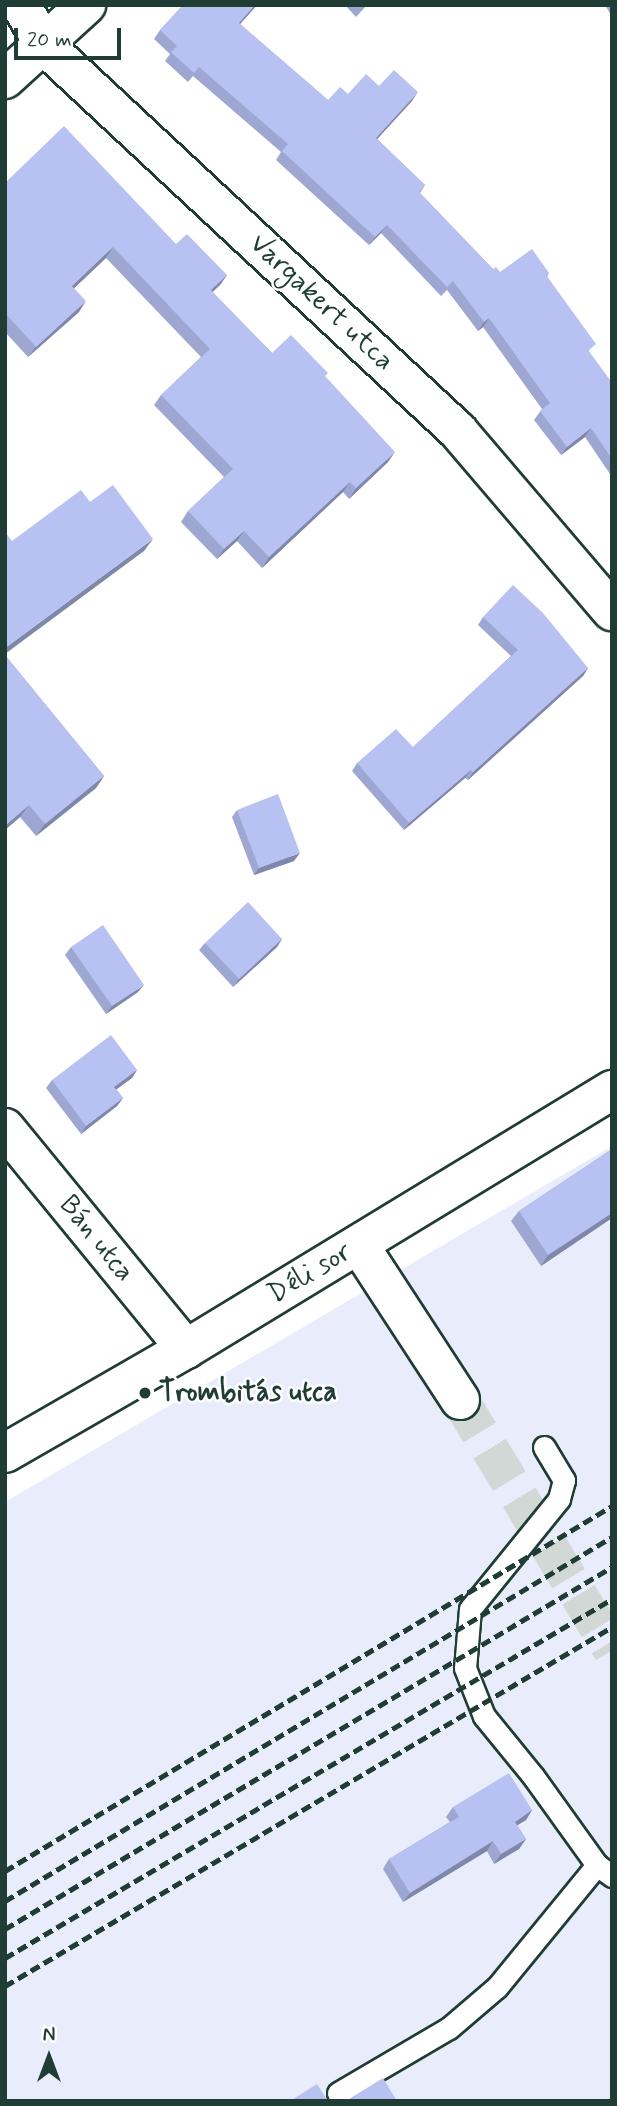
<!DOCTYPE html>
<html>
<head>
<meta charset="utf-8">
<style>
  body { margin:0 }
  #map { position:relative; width:617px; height:2106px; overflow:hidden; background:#fff; font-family:Mynerve,sans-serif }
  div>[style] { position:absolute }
  .built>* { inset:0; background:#e9edfb }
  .street-tunnel>* { height:38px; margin-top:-19px; transform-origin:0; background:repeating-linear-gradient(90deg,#d2d8d6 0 38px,transparent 0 57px) }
  .roads { filter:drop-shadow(2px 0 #1f3d34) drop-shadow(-2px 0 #1f3d34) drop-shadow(0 2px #1f3d34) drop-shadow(0 -2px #1f3d34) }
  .lane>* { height:21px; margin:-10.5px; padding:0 10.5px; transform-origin:10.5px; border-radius:10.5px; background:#fff }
  .street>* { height:38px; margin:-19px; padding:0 19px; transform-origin:19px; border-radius:19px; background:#fff }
  .rail>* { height:5px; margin-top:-2.5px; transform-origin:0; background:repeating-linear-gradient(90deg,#1f3d34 0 10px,transparent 0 15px) }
  .wall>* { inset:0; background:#9da7d1 }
  .shaded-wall>* { inset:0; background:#8088aa }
  .building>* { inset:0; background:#b7c2f3 }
  .dots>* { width:19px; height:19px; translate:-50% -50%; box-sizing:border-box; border:4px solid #fff; border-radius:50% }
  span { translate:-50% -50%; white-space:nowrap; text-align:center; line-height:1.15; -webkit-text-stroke:5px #fff; paint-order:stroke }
  .street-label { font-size:28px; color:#1f3d34 }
  .poi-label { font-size:28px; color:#1f3d34; font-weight:700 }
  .left { translate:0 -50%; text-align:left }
  .frame { position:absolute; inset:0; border:7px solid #1f3d34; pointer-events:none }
  .north { position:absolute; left:14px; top:2022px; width:70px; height:70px; -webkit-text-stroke:5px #fff; paint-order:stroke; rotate:0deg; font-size:19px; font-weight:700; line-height:28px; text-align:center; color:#1f3d34 }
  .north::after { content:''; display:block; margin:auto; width:24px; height:32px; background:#1f3d34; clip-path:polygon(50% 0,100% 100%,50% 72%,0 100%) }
  .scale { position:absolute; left:14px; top:28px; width:107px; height:32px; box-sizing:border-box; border:4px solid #1f3d34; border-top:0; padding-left:9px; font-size:21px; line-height:24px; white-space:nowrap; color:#1f3d34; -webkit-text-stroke:5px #fff; paint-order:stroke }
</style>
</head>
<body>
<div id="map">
  <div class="built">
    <div style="clip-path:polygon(612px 1146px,612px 2101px,5px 2101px,5px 1502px)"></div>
  </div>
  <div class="street-tunnel">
    <div style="left:460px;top:1400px;width:293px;rotate:58.7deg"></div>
  </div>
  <div class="roads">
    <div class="lane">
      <div style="left:544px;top:1447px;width:39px;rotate:59deg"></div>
      <div style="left:564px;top:1480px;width:20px;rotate:105deg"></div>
      <div style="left:559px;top:1499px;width:141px;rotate:129deg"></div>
      <div style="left:470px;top:1609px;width:59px;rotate:94.8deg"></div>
      <div style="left:465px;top:1668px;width:52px;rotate:68.4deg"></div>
      <div style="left:484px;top:1716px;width:77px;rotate:50.8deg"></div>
      <div style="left:533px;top:1776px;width:110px;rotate:54.3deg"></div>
      <div style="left:597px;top:1865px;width:19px;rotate:36deg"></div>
      <div style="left:338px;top:2093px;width:129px;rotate:-30.4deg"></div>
      <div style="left:449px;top:2028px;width:63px;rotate:-40.5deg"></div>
      <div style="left:497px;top:1987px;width:158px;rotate:-50.7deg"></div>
    </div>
    <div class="street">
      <div style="left:21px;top:5px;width:48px;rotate:59.7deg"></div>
      <div style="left:45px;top:46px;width:565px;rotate:42.99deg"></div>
      <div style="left:458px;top:431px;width:237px;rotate:49.5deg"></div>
      <div style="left:5px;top:79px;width:110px;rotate:-42.4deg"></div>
      <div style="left:5px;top:1128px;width:286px;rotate:50.7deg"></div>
      <div style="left:359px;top:1245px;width:185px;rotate:56.9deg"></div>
      <div style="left:5px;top:1453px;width:209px;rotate:-29.9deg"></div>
      <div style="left:186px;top:1349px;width:499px;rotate:-31.3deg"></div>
    </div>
  </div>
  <div class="rail">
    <div style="left:5px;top:1871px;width:708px;rotate:-31.02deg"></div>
    <div style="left:5px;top:1901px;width:708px;rotate:-30.95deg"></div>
    <div style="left:5px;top:1929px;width:707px;rotate:-30.81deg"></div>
    <div style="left:5px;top:1958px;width:705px;rotate:-30.6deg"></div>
    <div style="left:5px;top:1986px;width:705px;rotate:-30.6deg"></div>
  </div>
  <div class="wall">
    <div style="clip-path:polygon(183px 5px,257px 5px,240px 24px,328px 100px,379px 86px,412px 101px,377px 139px,425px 185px,420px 193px,493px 269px,500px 272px,549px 273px,547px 276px,590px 353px,612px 383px,612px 477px,585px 437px,561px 455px,534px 420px,542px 409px,483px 327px,478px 331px,447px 290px,441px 296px,381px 233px,369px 245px,276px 160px,281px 152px,193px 76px,188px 82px,165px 61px,170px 54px,154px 39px,160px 30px)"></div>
    <div style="clip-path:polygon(345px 5px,367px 5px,356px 17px)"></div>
    <div style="clip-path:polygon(605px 5px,612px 5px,612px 17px)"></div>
    <div style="clip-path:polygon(5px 183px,176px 244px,227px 275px,220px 285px,212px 292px,272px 353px,325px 377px,388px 462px,349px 499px,343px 492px,262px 568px,237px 541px,217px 559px,181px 522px,188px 511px,224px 477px,154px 405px,161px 395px,201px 357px,106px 258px,74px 288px,79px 312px,28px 357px,5px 332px)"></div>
    <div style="clip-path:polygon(483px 617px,588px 668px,583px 676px,468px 780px,465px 778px,404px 830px,352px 771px,357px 763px,413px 747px,511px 656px,478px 625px)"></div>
    <div style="clip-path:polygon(5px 655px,104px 776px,96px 788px,36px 836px,20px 817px,5px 830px)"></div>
    <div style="clip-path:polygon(237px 810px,294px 861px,254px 875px,232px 817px)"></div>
    <div style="clip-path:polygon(282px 939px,277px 947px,233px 987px,199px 950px,205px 943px)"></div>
    <div style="clip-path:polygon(71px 947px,138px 992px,106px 1014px,65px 955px)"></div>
    <div style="clip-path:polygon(137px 1070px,132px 1078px,116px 1089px,123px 1098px,117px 1106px,81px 1134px,46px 1088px,52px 1080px)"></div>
    <div style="clip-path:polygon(612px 1149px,612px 1218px,541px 1266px,511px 1221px,519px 1211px)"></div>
    <div style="clip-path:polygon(453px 1807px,532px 1810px,526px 1820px,517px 1825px,526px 1839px,519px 1849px,494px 1864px,487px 1851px,403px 1902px,383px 1869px,389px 1859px,450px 1822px,446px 1817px)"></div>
  </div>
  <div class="shaded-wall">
    <div style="clip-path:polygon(255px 5px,257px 5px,233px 32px,239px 23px)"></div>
    <div style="clip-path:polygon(418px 92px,412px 101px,370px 147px,376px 138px)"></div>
    <div style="clip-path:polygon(387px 225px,381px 233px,369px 245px,375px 237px)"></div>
    <div style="clip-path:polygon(113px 247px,106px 258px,65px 297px,72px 286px)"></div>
    <div style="clip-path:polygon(227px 275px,220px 285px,203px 301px,211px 290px)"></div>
    <div style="clip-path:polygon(86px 301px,79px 312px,28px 357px,36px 347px)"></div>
    <div style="clip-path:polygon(489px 318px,483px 327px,478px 331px,484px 322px)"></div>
    <div style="clip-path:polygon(591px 428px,585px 437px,561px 455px,567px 447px)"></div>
    <div style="clip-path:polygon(395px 452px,388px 462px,349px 499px,356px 488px)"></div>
    <div style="clip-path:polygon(350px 482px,343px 492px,262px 568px,269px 557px)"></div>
    <div style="clip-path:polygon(244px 531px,237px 541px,217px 559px,224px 549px)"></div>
    <div style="clip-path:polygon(153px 539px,144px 551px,5px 654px,5px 648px)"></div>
    <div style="clip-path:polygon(588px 668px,583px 676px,468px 780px,473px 772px)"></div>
    <div style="clip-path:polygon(471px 770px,465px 778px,404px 830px,409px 823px)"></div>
    <div style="clip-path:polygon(104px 776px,96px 788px,36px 836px,45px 824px)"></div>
    <div style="clip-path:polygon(29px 805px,20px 817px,5px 830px,5px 826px)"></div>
    <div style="clip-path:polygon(300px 853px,294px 861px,254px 875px,259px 868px)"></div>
    <div style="clip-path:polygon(282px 939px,277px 947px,233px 987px,239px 979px)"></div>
    <div style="clip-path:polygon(144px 985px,138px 992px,106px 1014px,112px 1006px)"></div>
    <div style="clip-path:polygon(137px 1070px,132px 1078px,109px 1095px,114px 1087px)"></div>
    <div style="clip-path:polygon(123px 1098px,117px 1106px,81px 1134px,86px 1126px)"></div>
    <div style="clip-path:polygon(612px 1213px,612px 1218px,541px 1266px,548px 1255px)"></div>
    <div style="clip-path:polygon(532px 1810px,526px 1820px,508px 1831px,515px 1822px)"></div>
    <div style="clip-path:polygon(526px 1839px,519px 1849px,494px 1864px,501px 1854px)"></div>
    <div style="clip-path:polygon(493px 1841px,487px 1851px,403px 1902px,410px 1893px)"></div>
  </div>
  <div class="building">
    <div style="clip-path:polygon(183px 5px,255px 5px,239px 23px,328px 100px,340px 87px,348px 94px,366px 74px,379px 86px,394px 70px,418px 92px,376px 138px,425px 185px,419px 192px,493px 269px,496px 267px,500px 272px,532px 249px,549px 273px,546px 275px,596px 344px,588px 351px,612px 383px,612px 459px,591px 428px,567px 447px,540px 411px,550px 403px,489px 318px,484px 322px,453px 281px,447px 287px,387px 225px,375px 237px,282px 151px,288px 144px,199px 67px,194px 73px,171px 52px,177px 46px,160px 30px)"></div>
    <div style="clip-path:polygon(64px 126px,176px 244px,187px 234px,227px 275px,211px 290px,272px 353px,291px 335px,328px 373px,325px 376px,395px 452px,356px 488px,350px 482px,269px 557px,244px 531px,224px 549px,188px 511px,233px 469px,161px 395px,210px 349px,113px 247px,72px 286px,86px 301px,36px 347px,5px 313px,5px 183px)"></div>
    <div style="clip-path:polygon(113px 485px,153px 539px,5px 648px,5px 532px,12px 541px,81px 490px,90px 502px)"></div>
    <div style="clip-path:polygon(513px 585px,543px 613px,588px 668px,473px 772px,471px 770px,409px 823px,357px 763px,396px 729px,413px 747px,518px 650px,483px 617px)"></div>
    <div style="clip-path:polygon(5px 655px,104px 776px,45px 824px,29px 805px,5px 826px)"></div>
    <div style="clip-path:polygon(278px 794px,300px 853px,259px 868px,237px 810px)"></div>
    <div style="clip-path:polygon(248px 902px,282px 939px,239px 979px,205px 943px)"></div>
    <div style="clip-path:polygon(103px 925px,144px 985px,112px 1006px,71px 947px)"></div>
    <div style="clip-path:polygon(111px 1035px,137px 1070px,114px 1087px,123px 1098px,86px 1126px,52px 1080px)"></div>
    <div style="clip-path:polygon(612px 1149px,612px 1213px,548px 1255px,519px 1211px)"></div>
    <div style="clip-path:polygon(509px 1773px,532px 1810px,515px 1822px,526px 1839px,501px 1854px,493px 1841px,410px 1893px,389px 1859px,459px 1817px,453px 1807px)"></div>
    <div style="clip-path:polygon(383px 2078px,397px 2101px,346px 2101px)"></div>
    <div style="clip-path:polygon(317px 2084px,328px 2101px,290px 2101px)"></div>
  </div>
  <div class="dots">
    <div style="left:145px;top:1393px;background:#1f3d34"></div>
  </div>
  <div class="street-label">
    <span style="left:321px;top:303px;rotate:43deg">Vargakert utca</span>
    <span style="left:96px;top:1239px;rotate:51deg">Bán utca</span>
    <span style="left:310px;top:1274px;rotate:-31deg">Déli sor</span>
  </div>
  <div class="poi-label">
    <span class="left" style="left:159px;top:1393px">Trombitás utca</span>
  </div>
  <div class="frame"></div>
  <div class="north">N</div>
  <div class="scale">20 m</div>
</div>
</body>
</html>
